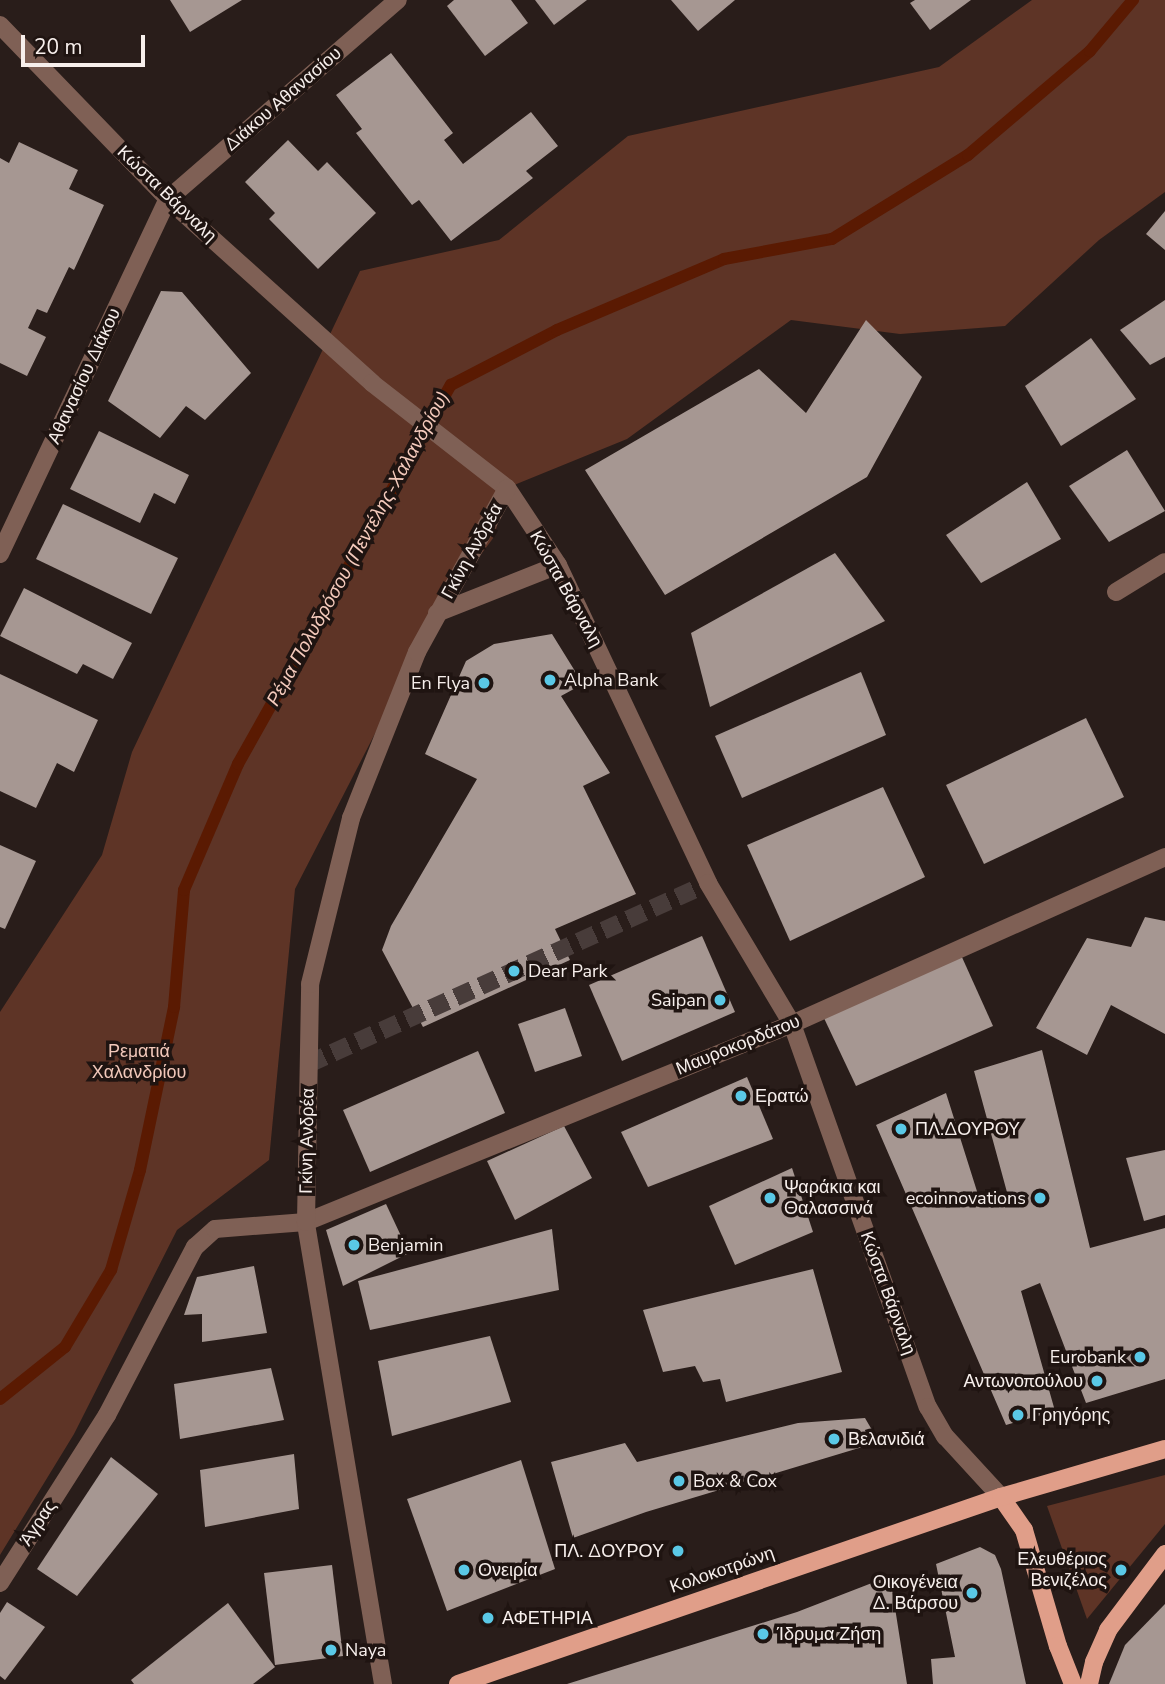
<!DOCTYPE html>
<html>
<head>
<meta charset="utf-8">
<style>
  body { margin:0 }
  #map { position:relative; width:1165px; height:1684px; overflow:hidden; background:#291d1a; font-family:"Nunito Sans",sans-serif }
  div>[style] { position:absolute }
  .green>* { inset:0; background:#5e3426 }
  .stream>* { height:12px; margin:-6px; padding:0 6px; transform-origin:6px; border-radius:6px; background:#5a1a02 }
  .building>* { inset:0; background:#a69792 }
  .minor-tunnel>* { height:18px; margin-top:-9px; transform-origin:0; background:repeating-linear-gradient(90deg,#483c3a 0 18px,transparent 0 27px) }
  .minor>* { height:18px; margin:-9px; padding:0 9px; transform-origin:9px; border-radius:9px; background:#7f6055 }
  .major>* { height:18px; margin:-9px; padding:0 9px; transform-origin:9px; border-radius:9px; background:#e09e89 }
  .dots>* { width:19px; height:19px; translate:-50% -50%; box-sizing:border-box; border:4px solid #1f1411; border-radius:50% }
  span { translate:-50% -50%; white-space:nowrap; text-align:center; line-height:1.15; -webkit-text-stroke:7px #1f1411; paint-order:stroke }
  .street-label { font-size:18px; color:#f7efec }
  .poi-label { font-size:18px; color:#f7efec }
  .left { translate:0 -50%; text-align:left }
  .right { translate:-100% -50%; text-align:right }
  .park-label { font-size:18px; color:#f2c8ba }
  .water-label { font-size:19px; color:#f4cabc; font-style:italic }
  .scale { position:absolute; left:21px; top:35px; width:124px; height:32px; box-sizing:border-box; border:4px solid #f7efec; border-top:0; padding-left:9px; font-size:21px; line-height:24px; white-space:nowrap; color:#f7efec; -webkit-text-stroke:5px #1f1411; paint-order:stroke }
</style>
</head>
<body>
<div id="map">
  <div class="green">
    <div style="clip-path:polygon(1032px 0,1165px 0,1165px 192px,1099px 240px,1005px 326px,900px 334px,791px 320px,627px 439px,507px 488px,494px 537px,437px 613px,295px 889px,269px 1160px,177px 1230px,74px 1434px,0 1555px,0 1012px,102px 855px,132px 752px,360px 271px,499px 240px,628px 136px,939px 67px)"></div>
    <div style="clip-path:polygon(1165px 1475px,1165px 1524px,1087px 1619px,1047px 1506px)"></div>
  </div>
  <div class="stream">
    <div style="left:0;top:1399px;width:83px;rotate:-38.7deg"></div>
    <div style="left:65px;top:1347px;width:90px;rotate:-59.1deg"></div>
    <div style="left:111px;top:1270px;width:104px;rotate:-73.8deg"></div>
    <div style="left:140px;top:1170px;width:167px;rotate:-78.2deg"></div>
    <div style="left:174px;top:1007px;width:117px;rotate:-85.1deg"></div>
    <div style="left:184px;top:890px;width:137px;rotate:-66.8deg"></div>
    <div style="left:238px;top:764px;width:435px;rotate:-60.7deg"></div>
    <div style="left:451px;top:385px;width:119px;rotate:-27.4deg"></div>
    <div style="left:557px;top:330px;width:181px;rotate:-23deg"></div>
    <div style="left:724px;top:259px;width:110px;rotate:-10.5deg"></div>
    <div style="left:832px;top:239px;width:160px;rotate:-31.7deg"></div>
    <div style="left:968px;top:155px;width:160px;rotate:-40.4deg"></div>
    <div style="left:1090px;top:51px;width:67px;rotate:-49.9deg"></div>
  </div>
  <div class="building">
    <div style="clip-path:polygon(170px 0,242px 0,190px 32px)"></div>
    <div style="clip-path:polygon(454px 0,511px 0,528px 23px,485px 56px,447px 6px)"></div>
    <div style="clip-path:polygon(535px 0,587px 0,554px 25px)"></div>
    <div style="clip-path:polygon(671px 0,735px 0,698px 31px)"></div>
    <div style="clip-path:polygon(915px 0,971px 0,930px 30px,910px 3px)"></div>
    <div style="clip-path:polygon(391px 53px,453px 133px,444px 140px,463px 164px,531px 112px,558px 146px,526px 171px,533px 178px,451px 241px,419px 200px,412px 205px,356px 133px,362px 129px,336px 95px)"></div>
    <div style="clip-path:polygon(288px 140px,318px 171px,327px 162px,376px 213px,318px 269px,269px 219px,275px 213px,245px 182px)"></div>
    <div style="clip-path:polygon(19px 142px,78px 170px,69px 189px,104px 205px,74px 270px,69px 267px,47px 313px,37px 309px,28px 328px,46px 337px,27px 376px,0 363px,0 158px,9px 163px)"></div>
    <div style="clip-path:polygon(1165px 211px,1165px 250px,1146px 234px)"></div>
    <div style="clip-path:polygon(161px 291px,182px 292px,251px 373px,205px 420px,186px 406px,160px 438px,108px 401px)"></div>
    <div style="clip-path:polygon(1165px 300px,1165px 357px,1150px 365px,1120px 330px)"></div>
    <div style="clip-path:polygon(866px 320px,922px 377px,867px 477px,665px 595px,585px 470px,759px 369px,806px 413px)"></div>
    <div style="clip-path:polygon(1091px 338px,1136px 399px,1061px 446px,1025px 386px)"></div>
    <div style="clip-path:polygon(99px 431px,189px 475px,175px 504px,154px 493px,140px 523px,70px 489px)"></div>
    <div style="clip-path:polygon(1127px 450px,1165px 511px,1109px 542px,1069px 486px)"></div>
    <div style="clip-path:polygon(1027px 482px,1061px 539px,981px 583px,946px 535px)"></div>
    <div style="clip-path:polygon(63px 504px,178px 558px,151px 614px,36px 559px)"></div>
    <div style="clip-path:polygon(835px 553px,885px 621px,710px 707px,691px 633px)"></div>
    <div style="clip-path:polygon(24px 588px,132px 643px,113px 679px,83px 664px,77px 674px,0 636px)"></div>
    <div style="clip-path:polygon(552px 634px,583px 684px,561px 696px,610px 773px,583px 786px,636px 894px,555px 929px,570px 960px,423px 1027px,382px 950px,391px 926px,477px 779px,425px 754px,466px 661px,494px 644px)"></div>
    <div style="clip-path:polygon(861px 672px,886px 735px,742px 798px,715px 736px)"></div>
    <div style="clip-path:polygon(0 674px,98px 720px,74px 772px,57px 763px,36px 808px,0 791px)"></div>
    <div style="clip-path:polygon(1086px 718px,1124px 797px,984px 864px,946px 785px)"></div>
    <div style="clip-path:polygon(883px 787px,925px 877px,790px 941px,747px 845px)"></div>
    <div style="clip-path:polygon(0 845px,36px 861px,5px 929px,0 927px)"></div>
    <div style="clip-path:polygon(1145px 917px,1165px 921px,1165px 1034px,1111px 1005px,1087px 1055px,1036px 1028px,1087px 938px,1131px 947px)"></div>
    <div style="clip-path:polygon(702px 936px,735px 1012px,622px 1061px,589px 985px)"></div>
    <div style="clip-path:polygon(961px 955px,993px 1026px,856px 1086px,823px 1016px)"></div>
    <div style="clip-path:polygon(565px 1008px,582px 1056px,535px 1072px,518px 1024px)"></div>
    <div style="clip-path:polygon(1042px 1050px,1090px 1248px,1165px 1228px,1165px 1379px,1086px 1403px,1040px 1283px,1021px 1291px,1055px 1411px,1006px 1425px,876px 1125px,946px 1093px,981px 1204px,1008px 1196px,974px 1071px)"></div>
    <div style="clip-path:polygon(478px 1051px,505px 1113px,370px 1172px,343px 1110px)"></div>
    <div style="clip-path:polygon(747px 1077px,773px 1139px,648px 1187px,621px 1132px)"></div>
    <div style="clip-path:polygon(564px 1126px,592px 1178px,515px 1220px,487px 1161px)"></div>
    <div style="clip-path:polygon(1165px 1150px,1165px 1215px,1144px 1221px,1126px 1158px)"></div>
    <div style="clip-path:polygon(792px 1168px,813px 1232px,735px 1265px,709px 1206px)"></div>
    <div style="clip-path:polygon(386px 1204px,409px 1253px,343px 1286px,326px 1230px)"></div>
    <div style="clip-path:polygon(552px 1229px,559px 1290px,370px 1330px,358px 1281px)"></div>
    <div style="clip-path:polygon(254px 1266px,267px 1333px,202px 1342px,202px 1314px,184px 1315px,197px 1277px)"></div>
    <div style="clip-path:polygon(813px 1269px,842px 1372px,726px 1402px,720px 1379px,703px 1382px,695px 1366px,663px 1372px,643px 1310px)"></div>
    <div style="clip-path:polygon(490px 1336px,511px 1402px,392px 1436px,378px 1361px)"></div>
    <div style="clip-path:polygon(271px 1368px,284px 1420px,180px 1439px,174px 1384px)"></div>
    <div style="clip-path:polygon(865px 1418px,879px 1442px,646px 1512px,573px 1538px,551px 1462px,625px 1443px,637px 1462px,798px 1423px)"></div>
    <div style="clip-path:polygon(294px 1454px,299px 1509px,205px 1527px,200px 1470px)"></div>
    <div style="clip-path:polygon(111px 1457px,158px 1494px,77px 1596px,37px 1569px)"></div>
    <div style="clip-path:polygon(521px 1460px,555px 1569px,447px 1611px,407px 1499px)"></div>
    <div style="clip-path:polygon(980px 1547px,995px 1555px,1001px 1569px,1026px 1684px,933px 1684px,931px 1659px,955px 1657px,936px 1564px)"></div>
    <div style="clip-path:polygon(332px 1565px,343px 1656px,275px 1665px,264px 1573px)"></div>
    <div style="clip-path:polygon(890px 1576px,907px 1684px,567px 1684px,797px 1612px)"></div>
    <div style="clip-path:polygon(7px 1602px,45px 1627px,5px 1680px,0 1676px,0 1613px)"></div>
    <div style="clip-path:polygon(228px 1603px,275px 1667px,253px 1684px,134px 1684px,131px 1680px)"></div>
    <div style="clip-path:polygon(1165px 1604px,1165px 1684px,1109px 1684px,1125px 1645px)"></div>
  </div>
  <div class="minor-tunnel">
    <div style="left:308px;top:1064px;width:439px;rotate:-24.3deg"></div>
  </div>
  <div class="minor">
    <div style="left:0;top:25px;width:242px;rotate:46deg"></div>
    <div style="left:168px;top:199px;width:275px;rotate:42deg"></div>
    <div style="left:372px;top:383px;width:171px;rotate:37.9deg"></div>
    <div style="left:507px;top:488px;width:92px;rotate:56.5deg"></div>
    <div style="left:558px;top:565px;width:352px;rotate:64.7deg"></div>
    <div style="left:708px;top:883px;width:164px;rotate:59.2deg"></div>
    <div style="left:792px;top:1024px;width:406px;rotate:70.5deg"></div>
    <div style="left:928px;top:1407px;width:34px;rotate:60deg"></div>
    <div style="left:945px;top:1436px;width:83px;rotate:47.4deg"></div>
    <div style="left:0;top:554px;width:393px;rotate:-64.7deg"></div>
    <div style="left:168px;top:199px;width:304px;rotate:-40.9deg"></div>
    <div style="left:1116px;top:592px;width:57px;rotate:-31.5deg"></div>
    <div style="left:437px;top:613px;width:130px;rotate:-21.6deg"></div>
    <div style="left:0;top:1583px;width:199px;rotate:-57.5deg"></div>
    <div style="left:107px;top:1415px;width:190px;rotate:-62.4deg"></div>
    <div style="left:195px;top:1247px;width:27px;rotate:-42deg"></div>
    <div style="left:215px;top:1229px;width:91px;rotate:-4.4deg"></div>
    <div style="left:306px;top:1222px;width:525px;rotate:-22.17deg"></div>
    <div style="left:792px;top:1024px;width:409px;rotate:-24.1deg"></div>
    <div style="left:383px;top:1684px;width:468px;rotate:-99.5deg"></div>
    <div style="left:306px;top:1222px;width:238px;rotate:-89deg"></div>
    <div style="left:310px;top:984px;width:171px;rotate:-76.1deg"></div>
    <div style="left:351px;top:818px;width:179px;rotate:-68.3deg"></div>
    <div style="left:417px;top:652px;width:187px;rotate:-61.2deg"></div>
  </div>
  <div class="major">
    <div style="left:1001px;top:1497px;width:40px;rotate:55.1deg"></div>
    <div style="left:1024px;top:1530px;width:121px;rotate:73.7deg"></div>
    <div style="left:1058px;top:1646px;width:41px;rotate:68.5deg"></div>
    <div style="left:458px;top:1684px;width:574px;rotate:-19deg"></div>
    <div style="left:1001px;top:1497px;width:171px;rotate:-16.3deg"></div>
    <div style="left:1089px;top:1684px;width:23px;rotate:-77deg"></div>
    <div style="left:1094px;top:1662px;width:35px;rotate:-66deg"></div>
    <div style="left:1108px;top:1630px;width:95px;rotate:-53.1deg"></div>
  </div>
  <div class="dots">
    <div style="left:550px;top:680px;background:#5ac8e6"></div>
    <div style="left:484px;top:683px;background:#5ac8e6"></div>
    <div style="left:514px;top:971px;background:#5ac8e6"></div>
    <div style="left:720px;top:1000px;background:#5ac8e6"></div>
    <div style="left:741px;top:1096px;background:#5ac8e6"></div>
    <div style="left:901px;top:1129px;background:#5ac8e6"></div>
    <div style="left:770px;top:1198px;background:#5ac8e6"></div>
    <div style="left:1040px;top:1198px;background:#5ac8e6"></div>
    <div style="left:354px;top:1245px;background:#5ac8e6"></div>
    <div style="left:1140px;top:1357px;background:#5ac8e6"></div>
    <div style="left:1097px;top:1381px;background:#5ac8e6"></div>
    <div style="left:1018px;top:1415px;background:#5ac8e6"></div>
    <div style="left:834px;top:1439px;background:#5ac8e6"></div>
    <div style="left:679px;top:1481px;background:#5ac8e6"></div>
    <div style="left:678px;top:1551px;background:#5ac8e6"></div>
    <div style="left:464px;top:1570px;background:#5ac8e6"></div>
    <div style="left:1121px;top:1570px;background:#5ac8e6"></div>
    <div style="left:972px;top:1593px;background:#5ac8e6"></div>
    <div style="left:488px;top:1618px;background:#5ac8e6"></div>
    <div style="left:763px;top:1634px;background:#5ac8e6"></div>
    <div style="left:331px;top:1650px;background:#5ac8e6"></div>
  </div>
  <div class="street-label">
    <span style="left:283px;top:99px;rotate:-41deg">Διάκου Αθανασίου</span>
    <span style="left:167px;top:194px;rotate:44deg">Κώστα Βάρναλη</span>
    <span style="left:84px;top:376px;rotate:-65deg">Αθανασίου Διάκου</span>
    <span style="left:472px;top:551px;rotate:-61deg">Γκίνη Ανδρέα</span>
    <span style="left:566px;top:589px;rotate:61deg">Κώστα Βάρναλη</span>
    <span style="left:738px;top:1045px;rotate:-22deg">Μαυροκορδάτου</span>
    <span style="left:307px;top:1141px;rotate:-89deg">Γκίνη Ανδρέα</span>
    <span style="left:888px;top:1293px;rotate:70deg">Κώστα Βάρναλη</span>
    <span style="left:38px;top:1523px;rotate:-57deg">Άγρας</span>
    <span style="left:722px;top:1570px;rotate:-19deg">Κολοκοτρώνη</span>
  </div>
  <div class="poi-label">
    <span class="left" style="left:564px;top:680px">Alpha Bank</span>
    <span class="right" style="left:470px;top:683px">En Flya</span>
    <span class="left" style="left:528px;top:971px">Dear Park</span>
    <span class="right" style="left:706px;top:1000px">Saipan</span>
    <span class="left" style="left:755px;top:1096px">Ερατώ</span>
    <span class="left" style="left:915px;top:1129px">ΠΛ.ΔΟΥΡΟΥ</span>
    <span class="left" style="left:784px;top:1198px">Ψαράκια και<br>Θαλασσινά</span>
    <span class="right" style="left:1026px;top:1198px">ecoinnovations</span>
    <span class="left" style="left:368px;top:1245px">Benjamin</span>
    <span class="right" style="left:1126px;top:1357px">Eurobank</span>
    <span class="right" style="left:1083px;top:1381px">Αντωνοπούλου</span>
    <span class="left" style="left:1032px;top:1415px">Γρηγόρης</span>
    <span class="left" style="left:848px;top:1439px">Βελανιδιά</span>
    <span class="left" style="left:693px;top:1481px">Box &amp; Cox</span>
    <span class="right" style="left:664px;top:1551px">ΠΛ. ΔΟΥΡΟΥ</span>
    <span class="right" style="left:1107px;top:1570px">Ελευθέριος<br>Βενιζέλος</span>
    <span class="left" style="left:478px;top:1570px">Ονειρία</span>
    <span class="right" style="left:958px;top:1593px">Οικογένεια<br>Δ. Βάρσου</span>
    <span class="left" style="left:502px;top:1618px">ΑΦΕΤΗΡΙΑ</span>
    <span class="left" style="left:777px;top:1634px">Ίδρυμα Ζήση</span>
    <span class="left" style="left:345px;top:1650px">Naya</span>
  </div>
  <div class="park-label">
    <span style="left:139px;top:1062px">Ρεματιά<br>Χαλανδρίου</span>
  </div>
  <div class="water-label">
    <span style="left:359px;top:549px;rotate:-61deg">Ρέμα Πολυδρόσου (Πεντέλης-Χαλανδρίου)</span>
  </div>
  <div class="scale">20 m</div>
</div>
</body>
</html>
